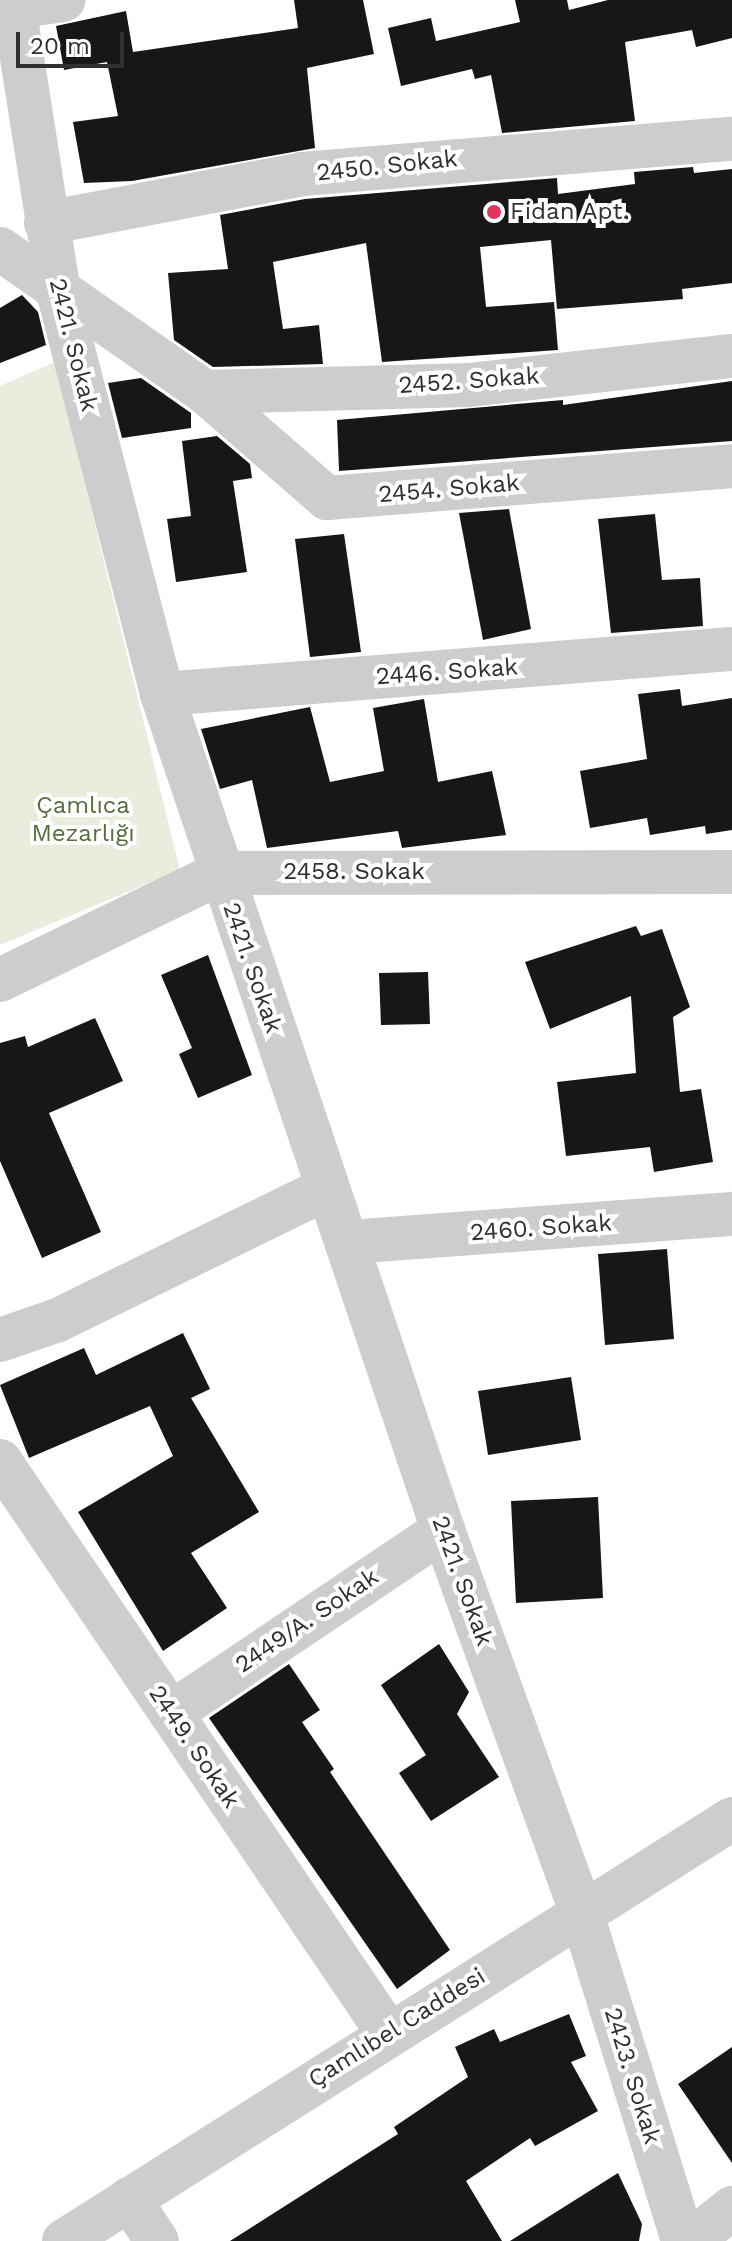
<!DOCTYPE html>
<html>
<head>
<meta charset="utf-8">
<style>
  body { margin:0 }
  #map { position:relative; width:732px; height:2241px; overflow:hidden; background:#fff; font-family:"Work Sans",sans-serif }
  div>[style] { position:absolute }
  .green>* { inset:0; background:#e8edde }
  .building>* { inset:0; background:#171717 }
  .minor>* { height:44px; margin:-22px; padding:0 22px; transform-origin:22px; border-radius:22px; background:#cdcdcd }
  .dots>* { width:22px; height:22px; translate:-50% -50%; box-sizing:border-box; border:4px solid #fff; border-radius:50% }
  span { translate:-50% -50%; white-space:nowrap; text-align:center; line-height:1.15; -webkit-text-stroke:8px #fff; paint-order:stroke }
  .street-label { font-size:24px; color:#303030 }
  .poi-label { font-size:24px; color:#303030 }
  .left { translate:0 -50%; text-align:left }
  .park-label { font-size:24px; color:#596c3d }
  .scale { position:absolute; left:16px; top:32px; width:108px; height:36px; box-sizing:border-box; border:4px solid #303030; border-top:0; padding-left:10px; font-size:24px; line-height:28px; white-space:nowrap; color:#303030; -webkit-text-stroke:6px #fff; paint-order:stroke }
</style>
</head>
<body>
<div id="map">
  <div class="green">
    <div style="clip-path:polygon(55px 362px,180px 870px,0 945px,0 386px)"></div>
  </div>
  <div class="building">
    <div style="clip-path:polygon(294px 0,363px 0,374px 54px,307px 68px,315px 148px,132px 181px,84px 183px,73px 122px,118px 116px,107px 62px,64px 70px,56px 26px,126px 11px,133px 52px,298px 28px)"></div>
    <div style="clip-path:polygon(515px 0,567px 0,569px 10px,608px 0,732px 0,732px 38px,696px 47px,692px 30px,625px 42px,635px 121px,502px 133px,491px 75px,475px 79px,472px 69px,401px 86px,388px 28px,431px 18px,436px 41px,520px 22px)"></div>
    <div style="clip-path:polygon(693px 167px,694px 173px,732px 169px,732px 283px,682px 289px,683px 299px,557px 309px,551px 240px,480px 247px,486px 307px,554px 302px,558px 350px,382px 362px,366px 243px,273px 262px,283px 329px,319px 325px,323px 364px,213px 367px,174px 340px,168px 273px,228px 269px,220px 215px,305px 199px,557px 178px,558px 194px,635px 184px,634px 172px)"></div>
    <div style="clip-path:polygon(22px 295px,38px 312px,46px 345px,0 363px,0 308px)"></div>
    <div style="clip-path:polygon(141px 378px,191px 413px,191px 428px,122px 438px,108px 383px)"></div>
    <div style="clip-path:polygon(732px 381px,732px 441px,339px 471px,337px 420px,563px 400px,563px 405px)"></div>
    <div style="clip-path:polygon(217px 436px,250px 464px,252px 478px,233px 481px,247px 572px,176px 582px,167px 519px,191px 516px,182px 441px)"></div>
    <div style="clip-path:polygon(509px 509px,531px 629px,483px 640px,459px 513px)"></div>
    <div style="clip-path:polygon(655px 514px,662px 580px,700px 578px,703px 626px,611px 633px,598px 519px)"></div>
    <div style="clip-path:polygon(344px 534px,361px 652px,310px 657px,295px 539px)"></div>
    <div style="clip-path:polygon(680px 689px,682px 706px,732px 698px,732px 830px,706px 834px,705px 826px,650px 835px,647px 818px,590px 828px,580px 771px,647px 759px,638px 694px)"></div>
    <div style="clip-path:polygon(424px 699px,438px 782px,492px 771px,506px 835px,402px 848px,398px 831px,267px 848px,252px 780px,220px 789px,201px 729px,310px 707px,330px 782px,384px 771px,373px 708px)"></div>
    <div style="clip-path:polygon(636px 926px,641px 936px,662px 929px,690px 1007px,673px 1017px,680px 1092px,701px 1089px,713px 1162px,654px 1172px,650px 1147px,566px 1156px,557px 1082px,636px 1073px,631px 996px,550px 1029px,525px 962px)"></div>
    <div style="clip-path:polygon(208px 955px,252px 1075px,198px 1098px,179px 1054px,192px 1048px,161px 975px)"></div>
    <div style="clip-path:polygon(428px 972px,430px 1024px,381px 1025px,379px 973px)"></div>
    <div style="clip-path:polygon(95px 1018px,123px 1081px,49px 1113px,101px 1232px,42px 1258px,0 1161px,0 1043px,25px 1036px,28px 1047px)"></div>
    <div style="clip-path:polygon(667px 1249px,674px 1339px,605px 1345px,598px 1254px)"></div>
    <div style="clip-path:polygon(183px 1333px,210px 1389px,191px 1398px,259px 1512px,191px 1553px,227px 1608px,163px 1651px,78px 1512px,173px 1456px,150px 1406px,29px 1458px,0 1385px,84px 1348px,96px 1375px)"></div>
    <div style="clip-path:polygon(571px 1377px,581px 1440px,488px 1455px,478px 1391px)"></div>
    <div style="clip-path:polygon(598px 1497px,603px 1598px,516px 1603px,511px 1501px)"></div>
    <div style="clip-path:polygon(439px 1644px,469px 1692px,457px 1714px,499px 1777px,431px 1821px,399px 1773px,426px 1755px,381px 1685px)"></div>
    <div style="clip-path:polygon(289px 1664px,320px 1710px,302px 1722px,334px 1769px,330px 1772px,450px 1950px,397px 1989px,209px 1718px)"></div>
    <div style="clip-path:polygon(569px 2014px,586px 2056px,571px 2062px,598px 2111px,535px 2146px,530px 2138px,466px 2181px,502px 2241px,230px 2241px,398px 2134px,394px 2127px,468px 2077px,455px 2047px,494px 2029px,500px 2042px)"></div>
    <div style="clip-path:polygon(732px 2047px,732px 2163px,678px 2084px)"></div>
    <div style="clip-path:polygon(618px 2173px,642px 2224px,639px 2241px,510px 2241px)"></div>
  </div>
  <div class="minor">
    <div style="left:13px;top:0;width:299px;rotate:81.1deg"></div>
    <div style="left:59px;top:295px;width:412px;rotate:75.5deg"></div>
    <div style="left:162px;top:694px;width:882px;rotate:71.42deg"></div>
    <div style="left:443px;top:1530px;width:405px;rotate:70.1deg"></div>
    <div style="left:581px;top:1911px;width:345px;rotate:72.8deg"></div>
    <div style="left:15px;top:7px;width:49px;rotate:-8.3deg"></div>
    <div style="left:46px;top:223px;width:261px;rotate:-10.8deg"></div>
    <div style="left:302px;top:174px;width:431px;rotate:-4.7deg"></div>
    <div style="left:0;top:249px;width:250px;rotate:34.9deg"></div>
    <div style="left:205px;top:392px;width:162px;rotate:41deg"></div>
    <div style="left:327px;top:498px;width:406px;rotate:-4.5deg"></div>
    <div style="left:205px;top:392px;width:264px;rotate:-1.5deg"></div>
    <div style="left:469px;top:385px;width:265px;rotate:-6.3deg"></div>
    <div style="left:162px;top:694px;width:572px;rotate:-4.51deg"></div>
    <div style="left:0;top:980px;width:245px;rotate:-25.9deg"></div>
    <div style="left:220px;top:873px;width:512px;rotate:-0.11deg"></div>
    <div style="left:349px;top:1242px;width:384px;rotate:-4.2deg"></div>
    <div style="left:0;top:1340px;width:61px;rotate:-19deg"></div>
    <div style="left:58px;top:1320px;width:300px;rotate:-26.1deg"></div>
    <div style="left:0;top:1461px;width:691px;rotate:55.85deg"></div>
    <div style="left:171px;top:1713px;width:328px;rotate:-33.9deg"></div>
    <div style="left:129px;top:2199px;width:50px;rotate:56.3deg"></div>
    <div style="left:64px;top:2241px;width:790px;rotate:-32.28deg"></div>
    <div style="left:691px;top:2241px;width:53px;rotate:-38.8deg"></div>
  </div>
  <div class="dots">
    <div style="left:494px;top:212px;background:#e43459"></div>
  </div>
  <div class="street-label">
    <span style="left:387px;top:166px;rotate:-6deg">2450. Sokak</span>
    <span style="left:73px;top:345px;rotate:76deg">2421. Sokak</span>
    <span style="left:469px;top:381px;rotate:-4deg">2452. Sokak</span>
    <span style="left:449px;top:489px;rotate:-5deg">2454. Sokak</span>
    <span style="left:447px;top:672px;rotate:-4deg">2446. Sokak</span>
    <span style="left:354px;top:872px">2458. Sokak</span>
    <span style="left:252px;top:968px;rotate:71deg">2421. Sokak</span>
    <span style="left:541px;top:1228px;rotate:-4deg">2460. Sokak</span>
    <span style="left:462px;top:1581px;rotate:70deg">2421. Sokak</span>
    <span style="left:307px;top:1621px;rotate:-34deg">2449/A. Sokak</span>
    <span style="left:194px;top:1747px;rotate:56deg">2449. Sokak</span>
    <span style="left:397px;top:2028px;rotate:-32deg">Çamlıbel Caddesi</span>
    <span style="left:632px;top:2076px;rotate:73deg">2423. Sokak</span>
  </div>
  <div class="poi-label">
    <span class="left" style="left:510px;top:212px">Fidan Apt.</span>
  </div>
  <div class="park-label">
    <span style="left:83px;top:820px">Çamlıca<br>Mezarlığı</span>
  </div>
  <div class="scale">20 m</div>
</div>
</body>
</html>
